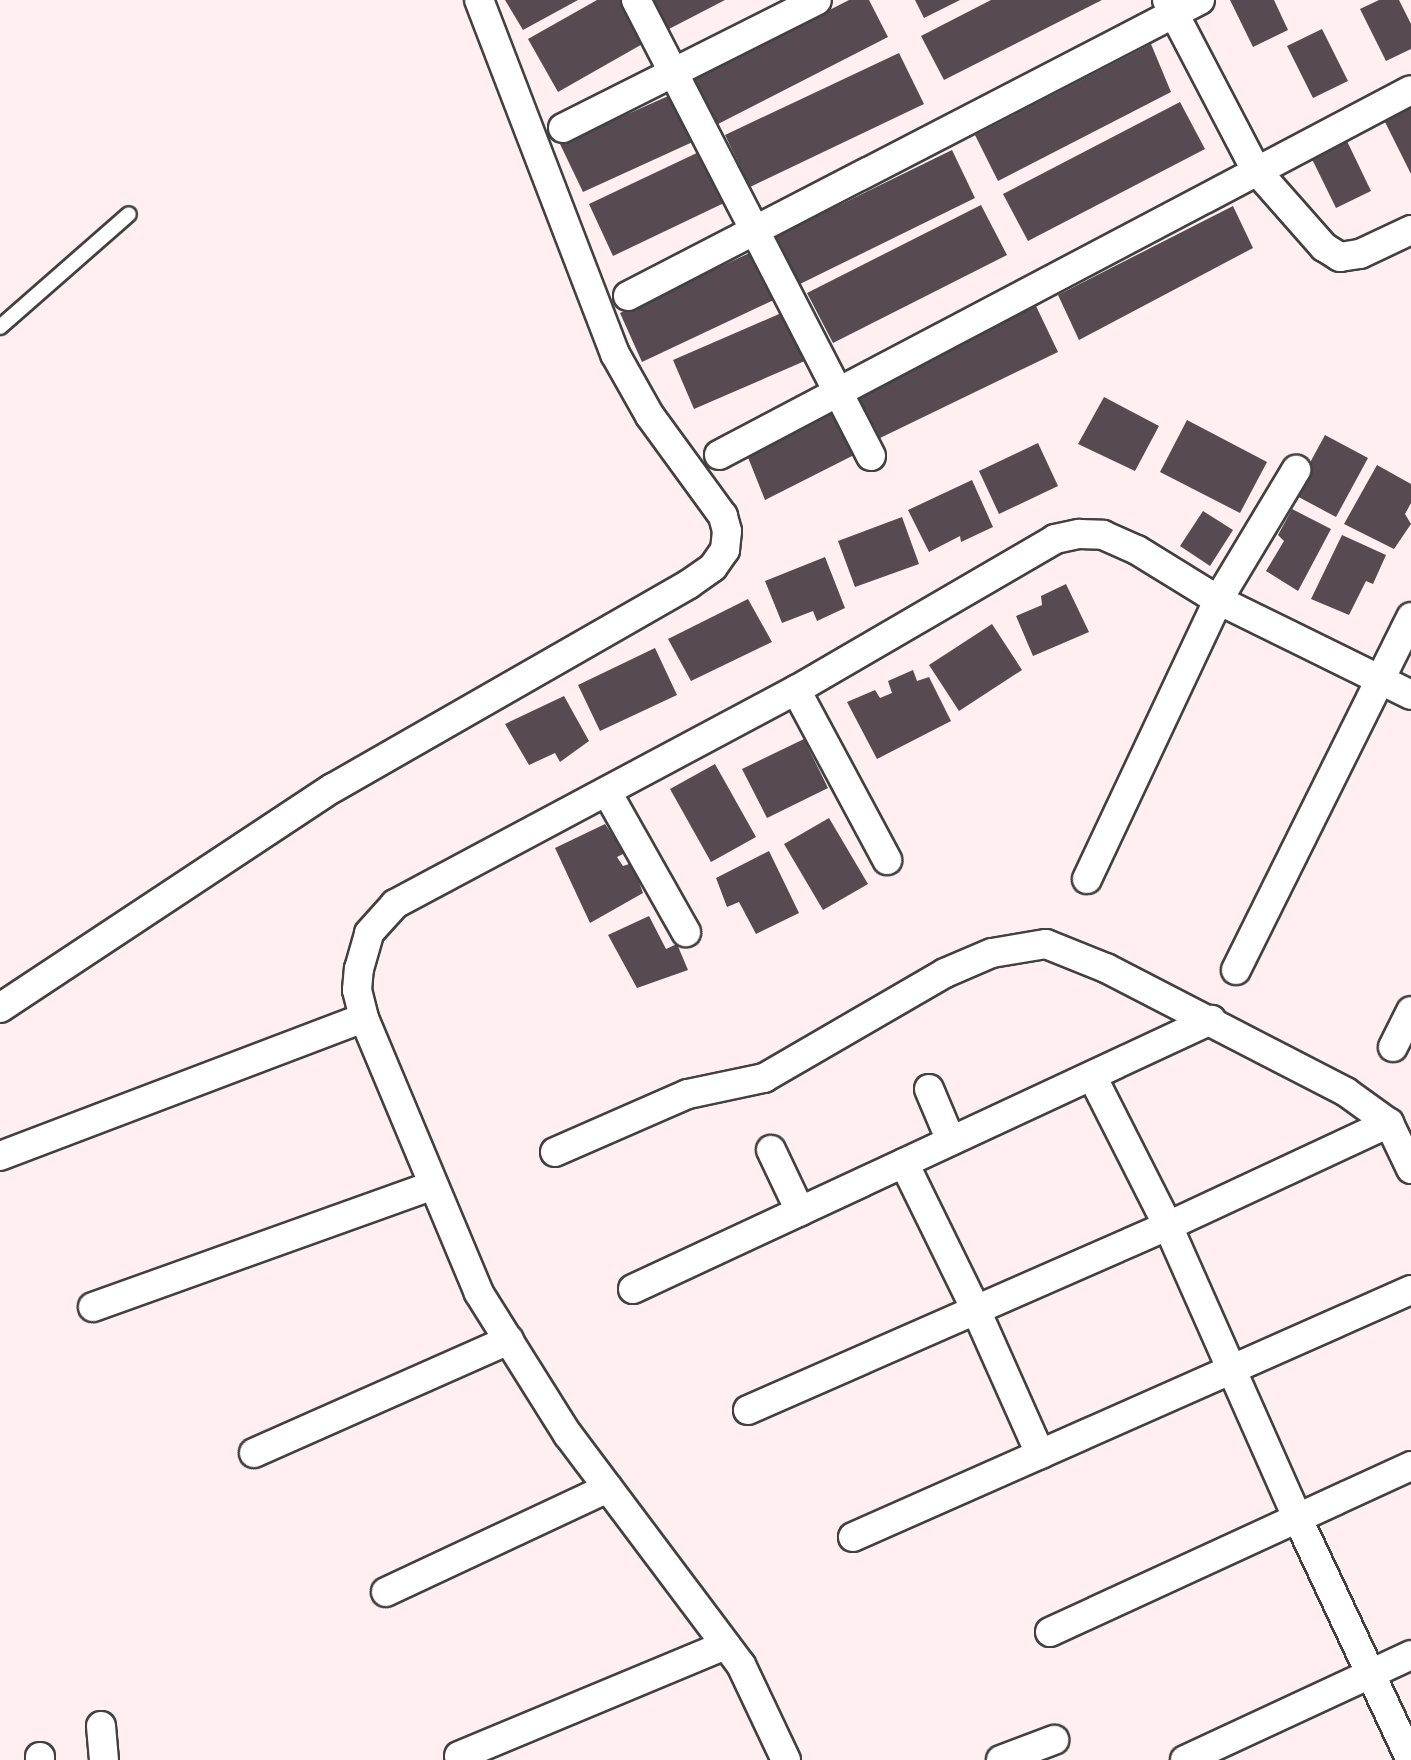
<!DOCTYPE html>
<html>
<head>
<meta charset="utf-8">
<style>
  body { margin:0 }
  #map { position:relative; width:1411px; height:1760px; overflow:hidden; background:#ffeff1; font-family:Lora,serif }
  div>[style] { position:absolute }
  .building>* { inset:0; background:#574a51 }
  .roads { filter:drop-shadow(2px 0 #414141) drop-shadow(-2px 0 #414141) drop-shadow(0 2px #414141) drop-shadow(0 -2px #414141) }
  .lane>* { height:14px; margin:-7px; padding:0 7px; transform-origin:7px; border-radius:7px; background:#fff }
  .street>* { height:28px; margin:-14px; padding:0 14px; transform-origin:14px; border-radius:14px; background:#fff }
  span { translate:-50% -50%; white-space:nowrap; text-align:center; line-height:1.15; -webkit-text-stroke:6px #fff; paint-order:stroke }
</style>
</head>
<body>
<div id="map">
  <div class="building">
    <div style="clip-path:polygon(505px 0,578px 0,523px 30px)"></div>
    <div style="clip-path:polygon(597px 0,632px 0,653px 38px,558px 92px,528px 39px)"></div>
    <div style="clip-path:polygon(651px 0,725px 0,669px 29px)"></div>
    <div style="clip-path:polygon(849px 0,869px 0,888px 37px,718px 124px,695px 79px)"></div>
    <div style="clip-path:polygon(915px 0,960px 0,924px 18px)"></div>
    <div style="clip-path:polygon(991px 0,1102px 0,944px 80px,921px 36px)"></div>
    <div style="clip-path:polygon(1230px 0,1274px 0,1288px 30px,1253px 47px)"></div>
    <div style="clip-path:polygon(1379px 0,1399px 0,1411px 24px,1411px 49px,1386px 61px,1360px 9px)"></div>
    <div style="clip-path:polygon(1322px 29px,1348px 81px,1313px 98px,1287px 46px)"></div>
    <div style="clip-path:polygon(1151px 44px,1171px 92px,998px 181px,975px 135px)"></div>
    <div style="clip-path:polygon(899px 53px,924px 104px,750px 187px,725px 135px)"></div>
    <div style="clip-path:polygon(675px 93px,697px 140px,583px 192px,560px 144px)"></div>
    <div style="clip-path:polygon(1180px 102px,1205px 149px,1028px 241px,1003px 194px)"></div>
    <div style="clip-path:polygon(1411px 107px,1411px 174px,1384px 120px)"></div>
    <div style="clip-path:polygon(1346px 139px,1371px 191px,1336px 208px,1311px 157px)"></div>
    <div style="clip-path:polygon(952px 150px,975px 198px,800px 284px,776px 236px)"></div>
    <div style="clip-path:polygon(701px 151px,724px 203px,613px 256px,589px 204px)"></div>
    <div style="clip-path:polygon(981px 205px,1007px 255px,833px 343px,807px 293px)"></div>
    <div style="clip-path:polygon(1233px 206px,1253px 248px,1079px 340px,1058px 295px)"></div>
    <div style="clip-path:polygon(756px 250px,778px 298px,642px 362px,620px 313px)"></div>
    <div style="clip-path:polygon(1036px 306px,1058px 352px,878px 439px,857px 393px)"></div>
    <div style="clip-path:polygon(786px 311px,807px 360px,694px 409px,673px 360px)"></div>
    <div style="clip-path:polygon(1104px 397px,1159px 426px,1135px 471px,1078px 444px)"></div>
    <div style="clip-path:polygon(832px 402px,854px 455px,765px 500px,743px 445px)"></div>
    <div style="clip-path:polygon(1187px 420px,1267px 462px,1240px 513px,1160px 472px)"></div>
    <div style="clip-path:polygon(1325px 435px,1368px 458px,1336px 517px,1293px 494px)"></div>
    <div style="clip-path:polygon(1038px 443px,1058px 486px,999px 514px,979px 471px)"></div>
    <div style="clip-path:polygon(1377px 465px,1411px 484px,1411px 503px,1405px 514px,1411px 524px,1394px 549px,1344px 524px)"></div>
    <div style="clip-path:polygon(972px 480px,993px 527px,961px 542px,960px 536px,929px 552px,908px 510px)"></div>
    <div style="clip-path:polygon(1292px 509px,1331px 529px,1298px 591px,1266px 571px,1284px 541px,1278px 535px)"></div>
    <div style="clip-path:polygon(1203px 511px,1233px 530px,1210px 566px,1180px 546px)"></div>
    <div style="clip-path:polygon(902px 517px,919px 564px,855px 587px,838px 541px)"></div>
    <div style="clip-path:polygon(1342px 535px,1386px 555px,1373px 584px,1366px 581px,1349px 615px,1311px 599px)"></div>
    <div style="clip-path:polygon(825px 557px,845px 608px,817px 621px,813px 611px,782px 623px,765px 581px)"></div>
    <div style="clip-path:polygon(1066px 584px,1089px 632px,1033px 656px,1016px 616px,1042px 605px,1041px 596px)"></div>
    <div style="clip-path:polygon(748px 599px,772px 642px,691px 681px,668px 639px)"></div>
    <div style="clip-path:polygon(992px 624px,1022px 670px,959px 711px,929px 665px)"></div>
    <div style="clip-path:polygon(655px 648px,677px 695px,600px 731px,578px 685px)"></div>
    <div style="clip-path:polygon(913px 670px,917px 681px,929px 677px,951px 721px,877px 759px,847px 702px,875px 690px,880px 698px,892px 693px,888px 681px)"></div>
    <div style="clip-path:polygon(564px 696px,589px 741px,560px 762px,555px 753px,529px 765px,505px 724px)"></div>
    <div style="clip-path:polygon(804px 739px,828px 788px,767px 818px,742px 769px)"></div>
    <div style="clip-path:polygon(715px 764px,756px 837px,711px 862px,670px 789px)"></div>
    <div style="clip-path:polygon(829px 818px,868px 884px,823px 910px,784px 844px)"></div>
    <div style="clip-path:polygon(605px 824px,625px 853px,617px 857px,623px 866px,632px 863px,643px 893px,590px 923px,555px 848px)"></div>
    <div style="clip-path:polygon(769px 851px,799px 913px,756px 934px,739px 902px,727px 907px,716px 878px)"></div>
    <div style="clip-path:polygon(649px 916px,666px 949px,677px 944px,688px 970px,637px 988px,608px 935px)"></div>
  </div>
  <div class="roads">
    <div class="lane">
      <div style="left:0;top:327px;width:171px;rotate:-41.2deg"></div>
    </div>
    <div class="street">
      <div style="left:636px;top:0;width:513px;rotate:62.74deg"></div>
      <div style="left:1167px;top:0;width:192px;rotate:62.4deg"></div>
      <div style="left:1256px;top:170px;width:103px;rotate:48.6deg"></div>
      <div style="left:1324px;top:247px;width:19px;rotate:32deg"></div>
      <div style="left:1340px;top:257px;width:20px;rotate:-9deg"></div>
      <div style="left:1360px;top:254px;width:56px;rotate:-25.2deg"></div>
      <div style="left:563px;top:128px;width:284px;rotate:-26.7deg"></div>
      <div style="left:628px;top:296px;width:644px;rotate:-27.36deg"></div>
      <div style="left:719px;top:455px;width:782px;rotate:-27.81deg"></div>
      <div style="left:796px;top:690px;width:193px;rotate:61.8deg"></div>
      <div style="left:607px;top:792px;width:161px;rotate:60.6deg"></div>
      <div style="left:1087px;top:879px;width:308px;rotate:-64.8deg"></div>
      <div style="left:1218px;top:600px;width:152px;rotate:-59deg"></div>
      <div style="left:1236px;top:970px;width:394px;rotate:-63.6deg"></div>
      <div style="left:0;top:1008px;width:399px;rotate:-33.5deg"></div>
      <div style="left:333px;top:788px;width:410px;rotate:-29.8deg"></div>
      <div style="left:689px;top:584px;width:29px;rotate:-35deg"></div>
      <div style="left:713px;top:567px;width:21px;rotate:-55deg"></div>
      <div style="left:725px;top:550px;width:19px;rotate:-84deg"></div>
      <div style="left:727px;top:531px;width:16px;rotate:-105deg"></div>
      <div style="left:723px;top:516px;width:124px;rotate:-126.1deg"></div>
      <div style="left:650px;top:416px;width:71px;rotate:-119.4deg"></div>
      <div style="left:615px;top:354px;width:379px;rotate:-111deg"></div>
      <div style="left:1393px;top:1047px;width:40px;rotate:-63.4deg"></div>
      <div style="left:1092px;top:1076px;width:168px;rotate:63.1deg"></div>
      <div style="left:1168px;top:1226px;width:321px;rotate:66.1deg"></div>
      <div style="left:1298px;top:1519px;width:266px;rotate:64.9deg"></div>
      <div style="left:929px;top:1089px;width:56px;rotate:67.1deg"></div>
      <div style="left:771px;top:1150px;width:68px;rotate:64.6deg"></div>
      <div style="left:555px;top:1152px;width:145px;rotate:-23.6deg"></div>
      <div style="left:688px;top:1094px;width:78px;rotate:-11.9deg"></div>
      <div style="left:764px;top:1078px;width:209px;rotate:-30.1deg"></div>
      <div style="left:945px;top:973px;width:51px;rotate:-23.1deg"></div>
      <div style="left:992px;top:953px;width:55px;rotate:-9.5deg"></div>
      <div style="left:1046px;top:944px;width:65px;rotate:21.8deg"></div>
      <div style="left:1106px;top:968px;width:270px;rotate:27.3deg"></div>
      <div style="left:1346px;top:1092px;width:53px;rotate:35.8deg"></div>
      <div style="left:1389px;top:1123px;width:51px;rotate:64.4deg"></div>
      <div style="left:0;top:1156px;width:389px;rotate:-20.8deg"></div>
      <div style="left:904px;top:1163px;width:164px;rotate:63.9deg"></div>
      <div style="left:976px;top:1310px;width:158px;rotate:66deg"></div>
      <div style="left:633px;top:1289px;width:638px;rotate:-24.96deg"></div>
      <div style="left:93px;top:1307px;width:361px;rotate:-19.7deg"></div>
      <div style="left:748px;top:1410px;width:459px;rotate:-23.7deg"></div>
      <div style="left:1168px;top:1226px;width:244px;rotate:-25deg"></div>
      <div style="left:254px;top:1453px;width:279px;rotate:-23.9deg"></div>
      <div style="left:853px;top:1537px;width:610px;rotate:-23.88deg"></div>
      <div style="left:386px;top:1592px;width:245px;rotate:-25.1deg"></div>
      <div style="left:1050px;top:1632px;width:397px;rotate:-24.7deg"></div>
      <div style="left:101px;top:1726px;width:34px;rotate:85deg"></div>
      <div style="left:459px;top:1756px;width:289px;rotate:-22.6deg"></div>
      <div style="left:40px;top:1757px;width:3px;rotate:90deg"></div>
      <div style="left:786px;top:1760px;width:105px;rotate:-115.3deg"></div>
      <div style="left:741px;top:1665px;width:288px;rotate:-126.9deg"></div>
      <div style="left:568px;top:1435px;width:168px;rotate:-122.1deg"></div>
      <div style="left:479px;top:1293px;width:298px;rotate:-112.7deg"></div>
      <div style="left:364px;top:1018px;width:29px;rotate:-104deg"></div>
      <div style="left:357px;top:990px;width:21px;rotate:-85deg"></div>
      <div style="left:359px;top:969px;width:37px;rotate:-74deg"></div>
      <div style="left:369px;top:933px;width:39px;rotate:-48deg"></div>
      <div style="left:395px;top:904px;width:455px;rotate:-28.1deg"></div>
      <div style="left:796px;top:690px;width:300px;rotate:-30.2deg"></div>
      <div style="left:1055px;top:539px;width:25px;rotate:-12deg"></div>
      <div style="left:1079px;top:534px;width:24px;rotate:2deg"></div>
      <div style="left:1103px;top:535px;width:37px;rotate:24deg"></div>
      <div style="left:1137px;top:550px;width:95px;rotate:31.7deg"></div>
      <div style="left:1218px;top:600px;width:215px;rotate:26.2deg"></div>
      <div style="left:1001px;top:1760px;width:57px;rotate:-20.7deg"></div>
      <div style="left:1185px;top:1760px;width:249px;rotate:-24.9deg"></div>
    </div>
  </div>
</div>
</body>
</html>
